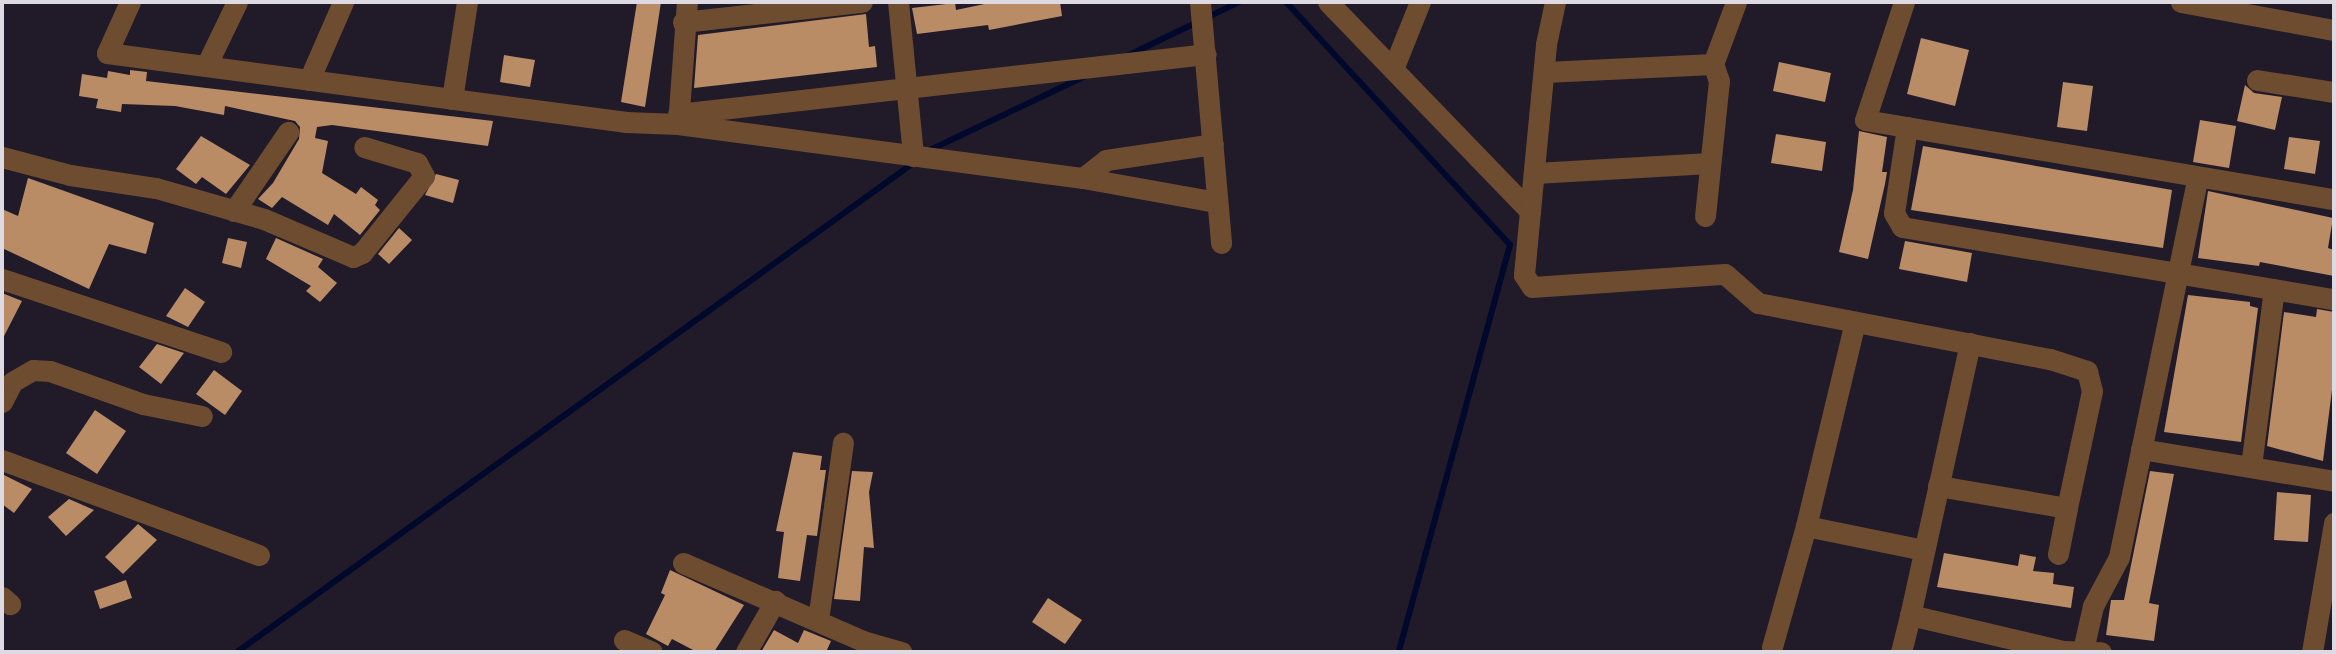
<!DOCTYPE html>
<html>
<head>
<meta charset="utf-8">
<style>
  body { margin:0 }
  #map { position:relative; width:2336px; height:654px; overflow:hidden; background:#211a29; font-family:"IBM Plex Sans",sans-serif }
  div>[style] { position:absolute }
  .stream>* { height:6px; margin:-3px; padding:0 3px; transform-origin:3px; border-radius:3px; background:#00092c }
  .building>* { inset:0; background:#ba8c66 }
  .minor>* { height:21px; margin:-10.5px; padding:0 10.5px; transform-origin:10.5px; border-radius:10.5px; background:#6e4c30 }
  span { translate:-50% -50%; white-space:nowrap; text-align:center; line-height:1.15; -webkit-text-stroke:7px #09070d; paint-order:stroke }
  .frame { position:absolute; inset:0; border:4px solid #dedae4; pointer-events:none }
</style>
</head>
<body>
<div id="map">
  <div class="stream">
    <div style="left:1286px;top:2px;width:330px;rotate:47.3deg"></div>
    <div style="left:1510px;top:245px;width:422px;rotate:105.3deg"></div>
    <div style="left:1129px;top:55px;width:122px;rotate:-25.7deg"></div>
    <div style="left:930px;top:150px;width:172px;rotate:-25.5deg"></div>
    <div style="left:237px;top:652px;width:838px;rotate:-35.87deg"></div>
  </div>
  <div class="building">
    <div style="clip-path:polygon(637px 2px,661px 2px,645px 107px,621px 102px)"></div>
    <div style="clip-path:polygon(994px 2px,1060px 2px,1062px 16px,989px 30px,988px 25px,917px 34px,912px 8px,955px 3px,956px 10px)"></div>
    <div style="clip-path:polygon(866px 14px,869px 47px,875px 46px,877px 67px,694px 88px,698px 35px)"></div>
    <div style="clip-path:polygon(1921px 38px,1969px 50px,1955px 106px,1907px 94px)"></div>
    <div style="clip-path:polygon(504px 55px,535px 60px,530px 87px,500px 82px)"></div>
    <div style="clip-path:polygon(1779px 62px,1831px 73px,1825px 102px,1773px 91px)"></div>
    <div style="clip-path:polygon(130px 70px,147px 72px,146px 81px,493px 121px,488px 146px,332px 125px,317px 127px,315px 138px,328px 141px,322px 173px,356px 194px,361px 187px,378px 200px,375px 205px,380px 210px,360px 235px,334px 214px,328px 225px,282px 197px,272px 208px,258px 199px,273px 183px,299px 139px,300px 127px,295px 121px,225px 106px,224px 115px,175px 106px,122px 104px,121px 112px,96px 108px,98px 99px,79px 96px,82px 74px,107px 78px,108px 71px,130px 75px)"></div>
    <div style="clip-path:polygon(2063px 82px,2093px 86px,2087px 131px,2057px 127px)"></div>
    <div style="clip-path:polygon(2245px 85px,2254px 93px,2282px 97px,2275px 130px,2237px 121px)"></div>
    <div style="clip-path:polygon(2200px 120px,2236px 126px,2229px 168px,2193px 162px)"></div>
    <div style="clip-path:polygon(1859px 131px,1887px 137px,1882px 172px,1887px 172px,1885px 184px,1868px 259px,1839px 252px,1853px 190px)"></div>
    <div style="clip-path:polygon(1776px 134px,1826px 142px,1822px 171px,1771px 163px)"></div>
    <div style="clip-path:polygon(201px 136px,250px 165px,226px 194px,202px 177px,196px 184px,176px 169px)"></div>
    <div style="clip-path:polygon(2289px 137px,2320px 141px,2315px 174px,2284px 169px)"></div>
    <div style="clip-path:polygon(1923px 146px,2172px 190px,2163px 248px,1911px 210px)"></div>
    <div style="clip-path:polygon(436px 174px,459px 180px,453px 203px,425px 195px)"></div>
    <div style="clip-path:polygon(28px 178px,154px 223px,146px 254px,109px 244px,89px 289px,2px 248px,2px 209px,18px 216px)"></div>
    <div style="clip-path:polygon(2208px 191px,2333px 218px,2328px 248px,2334px 250px,2334px 276px,2260px 262px,2259px 266px,2198px 258px)"></div>
    <div style="clip-path:polygon(399px 228px,412px 240px,389px 264px,378px 254px)"></div>
    <div style="clip-path:polygon(228px 238px,247px 242px,241px 268px,222px 263px)"></div>
    <div style="clip-path:polygon(276px 238px,323px 259px,318px 267px,337px 283px,320px 302px,306px 291px,311px 286px,266px 259px)"></div>
    <div style="clip-path:polygon(1905px 241px,1972px 253px,1967px 282px,1899px 269px)"></div>
    <div style="clip-path:polygon(185px 288px,205px 302px,188px 327px,166px 316px)"></div>
    <div style="clip-path:polygon(2px 293px,22px 301px,2px 340px)"></div>
    <div style="clip-path:polygon(2188px 295px,2250px 302px,2250px 306px,2258px 308px,2241px 442px,2164px 432px)"></div>
    <div style="clip-path:polygon(2317px 309px,2334px 312px,2334px 374px,2323px 461px,2267px 446px,2284px 312px,2316px 317px)"></div>
    <div style="clip-path:polygon(157px 344px,184px 353px,161px 384px,139px 367px)"></div>
    <div style="clip-path:polygon(214px 370px,242px 391px,225px 415px,196px 394px)"></div>
    <div style="clip-path:polygon(95px 410px,126px 431px,97px 474px,66px 453px)"></div>
    <div style="clip-path:polygon(793px 452px,822px 456px,820px 470px,826px 470px,817px 536px,807px 535px,800px 581px,778px 578px,784px 532px,776px 531px)"></div>
    <div style="clip-path:polygon(852px 471px,873px 472px,869px 492px,874px 548px,864px 547px,860px 601px,834px 599px)"></div>
    <div style="clip-path:polygon(2150px 471px,2174px 474px,2149px 603px,2159px 605px,2154px 641px,2106px 635px,2111px 600px,2124px 600px)"></div>
    <div style="clip-path:polygon(2px 474px,32px 489px,14px 513px,2px 504px)"></div>
    <div style="clip-path:polygon(2277px 492px,2311px 495px,2308px 542px,2274px 540px)"></div>
    <div style="clip-path:polygon(69px 499px,94px 510px,66px 536px,48px 517px)"></div>
    <div style="clip-path:polygon(138px 524px,157px 540px,123px 574px,105px 557px)"></div>
    <div style="clip-path:polygon(1944px 553px,2018px 566px,2020px 554px,2036px 557px,2033px 571px,2054px 573px,2053px 584px,2074px 587px,2071px 608px,1937px 587px)"></div>
    <div style="clip-path:polygon(670px 570px,744px 605px,714px 652px,697px 652px,672px 639px,668px 646px,646px 634px,665px 595px,661px 593px)"></div>
    <div style="clip-path:polygon(126px 580px,132px 598px,100px 609px,94px 591px)"></div>
    <div style="clip-path:polygon(1048px 598px,1082px 620px,1065px 644px,1032px 622px)"></div>
    <div style="clip-path:polygon(774px 630px,798px 643px,804px 630px,831px 641px,826px 652px,761px 652px)"></div>
  </div>
  <div class="minor">
    <div style="left:130px;top:2px;width:56px;rotate:114.3deg"></div>
    <div style="left:107px;top:53px;width:524px;rotate:7.57deg"></div>
    <div style="left:626px;top:122px;width:52px;rotate:2.2deg"></div>
    <div style="left:678px;top:124px;width:122px;rotate:-85.8deg"></div>
    <div style="left:898px;top:2px;width:155px;rotate:84.4deg"></div>
    <div style="left:1200px;top:2px;width:242px;rotate:85deg"></div>
    <div style="left:1328px;top:2px;width:291px;rotate:46deg"></div>
    <div style="left:1530px;top:211px;width:64px;rotate:95.4deg"></div>
    <div style="left:1524px;top:275px;width:14px;rotate:56deg"></div>
    <div style="left:1532px;top:287px;width:193px;rotate:-3.9deg"></div>
    <div style="left:1725px;top:274px;width:44px;rotate:41.3deg"></div>
    <div style="left:1758px;top:303px;width:297px;rotate:10.9deg"></div>
    <div style="left:2050px;top:359px;width:39px;rotate:18deg"></div>
    <div style="left:2087px;top:371px;width:21px;rotate:76deg"></div>
    <div style="left:2092px;top:391px;width:120px;rotate:102.1deg"></div>
    <div style="left:2067px;top:508px;width:131px;rotate:-170.3deg"></div>
    <div style="left:1904px;top:2px;width:124px;rotate:108.3deg"></div>
    <div style="left:1865px;top:120px;width:476px;rotate:9.6deg"></div>
    <div style="left:2181px;top:2px;width:156px;rotate:10.4deg"></div>
    <div style="left:683px;top:22px;width:180px;rotate:-6.4deg"></div>
    <div style="left:206px;top:66px;width:71px;rotate:-64.2deg"></div>
    <div style="left:1393px;top:69px;width:72px;rotate:-68.1deg"></div>
    <div style="left:1545px;top:72px;width:168px;rotate:-2.7deg"></div>
    <div style="left:309px;top:80px;width:85px;rotate:-66.4deg"></div>
    <div style="left:2257px;top:80px;width:78px;rotate:8.9deg"></div>
    <div style="left:452px;top:99px;width:98px;rotate:-81.2deg"></div>
    <div style="left:678px;top:114px;width:531px;rotate:-6.48deg"></div>
    <div style="left:678px;top:124px;width:409px;rotate:7.6deg"></div>
    <div style="left:1083px;top:178px;width:136px;rotate:10.2deg"></div>
    <div style="left:1907px;top:127px;width:87px;rotate:98.6deg"></div>
    <div style="left:1894px;top:213px;width:16px;rotate:60deg"></div>
    <div style="left:1902px;top:227px;width:438px;rotate:9.5deg"></div>
    <div style="left:2px;top:157px;width:70px;rotate:14.8deg"></div>
    <div style="left:70px;top:175px;width:87px;rotate:8.6deg"></div>
    <div style="left:156px;top:188px;width:112px;rotate:16deg"></div>
    <div style="left:264px;top:219px;width:97px;rotate:23.1deg"></div>
    <div style="left:353px;top:257px;width:10px;rotate:-24deg"></div>
    <div style="left:362px;top:253px;width:99px;rotate:-51.2deg"></div>
    <div style="left:424px;top:176px;width:15px;rotate:-118deg"></div>
    <div style="left:417px;top:163px;width:55px;rotate:-163.2deg"></div>
    <div style="left:1535px;top:173px;width:175px;rotate:-3.3deg"></div>
    <div style="left:1083px;top:178px;width:29px;rotate:-38deg"></div>
    <div style="left:1106px;top:160px;width:108px;rotate:-8.5deg"></div>
    <div style="left:234px;top:211px;width:96px;rotate:-55.6deg"></div>
    <div style="left:1530px;top:211px;width:168px;rotate:-84.5deg"></div>
    <div style="left:1546px;top:44px;width:43px;rotate:-77.9deg"></div>
    <div style="left:1705px;top:216px;width:136px;rotate:-84.1deg"></div>
    <div style="left:1719px;top:81px;width:18px;rotate:-109deg"></div>
    <div style="left:1713px;top:64px;width:66px;rotate:-69.6deg"></div>
    <div style="left:2px;top:279px;width:231px;rotate:18.4deg"></div>
    <div style="left:1970px;top:343px;width:279px;rotate:102.4deg"></div>
    <div style="left:1910px;top:615px;width:157px;rotate:13.2deg"></div>
    <div style="left:2063px;top:651px;width:38px;rotate:2deg"></div>
    <div style="left:2px;top:402px;width:22px;rotate:-63deg"></div>
    <div style="left:12px;top:382px;width:24px;rotate:-30deg"></div>
    <div style="left:33px;top:370px;width:17px;rotate:3deg"></div>
    <div style="left:50px;top:371px;width:99px;rotate:19.5deg"></div>
    <div style="left:143px;top:404px;width:60px;rotate:11.5deg"></div>
    <div style="left:2141px;top:449px;width:196px;rotate:9.4deg"></div>
    <div style="left:2px;top:460px;width:274px;rotate:20.3deg"></div>
    <div style="left:2251px;top:466px;width:178px;rotate:-82.6deg"></div>
    <div style="left:1806px;top:526px;width:210px;rotate:-76.5deg"></div>
    <div style="left:2058px;top:554px;width:47px;rotate:-78.9deg"></div>
    <div style="left:683px;top:563px;width:196px;rotate:23.4deg"></div>
    <div style="left:863px;top:641px;width:40px;rotate:16deg"></div>
    <div style="left:2px;top:597px;width:11px;rotate:41deg"></div>
    <div style="left:818px;top:620px;width:179px;rotate:-82deg"></div>
    <div style="left:624px;top:640px;width:30px;rotate:23deg"></div>
    <div style="left:1772px;top:647px;width:126px;rotate:-74.3deg"></div>
    <div style="left:1806px;top:526px;width:120px;rotate:11.5deg"></div>
    <div style="left:2083px;top:650px;width:45px;rotate:-77.2deg"></div>
    <div style="left:2093px;top:606px;width:55px;rotate:-62deg"></div>
    <div style="left:2119px;top:557px;width:388px;rotate:-78.3deg"></div>
    <div style="left:746px;top:652px;width:59px;rotate:-60.4deg"></div>
    <div style="left:1901px;top:652px;width:38px;rotate:-76deg"></div>
    <div style="left:2312px;top:652px;width:131px;rotate:-80.3deg"></div>
  </div>
  <div class="frame"></div>
</div>
</body>
</html>
